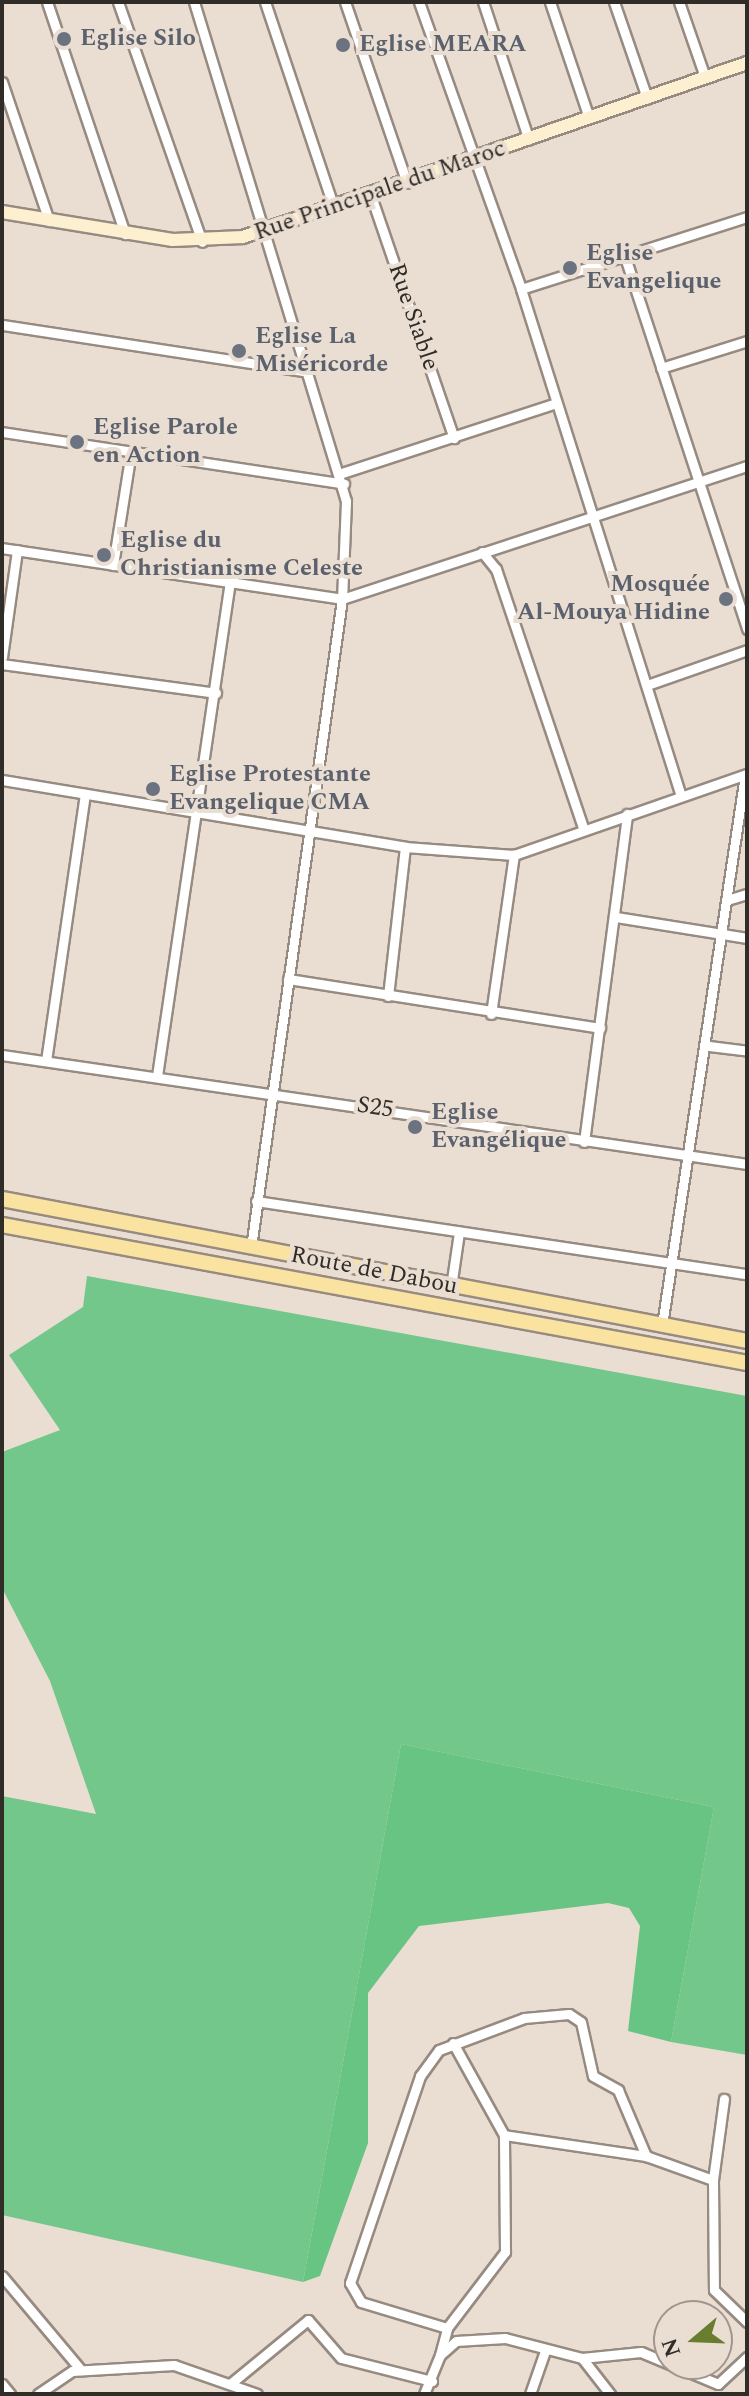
<!DOCTYPE html>
<html>
<head>
<meta charset="utf-8">
<style>
  body { margin:0 }
  #map { position:relative; width:749px; height:2396px; overflow:hidden; background:#eaddd2; font-family:Spectral,serif }
  div>[style] { position:absolute }
  .green>* { inset:0; background:#74c78a }
  .forest>* { inset:0; background:#68c482 }
  .roads { filter:drop-shadow(2px 0 #978b81) drop-shadow(-2px 0 #978b81) drop-shadow(0 2px #978b81) drop-shadow(0 -2px #978b81) }
  .street>* { height:9px; margin:-4.5px; padding:0 4.5px; transform-origin:4.5px; border-radius:4.5px; background:#fff }
  .secondary>* { height:12px; margin:-6px; padding:0 6px; transform-origin:6px; border-radius:6px; background:#fdf0d0 }
  .primary>* { height:14px; margin:-7px; padding:0 7px; transform-origin:7px; border-radius:7px; background:#fae2a1 }
  .dots>* { width:22px; height:22px; translate:-50% -50%; box-sizing:border-box; border:4px solid #eaddd2; border-radius:50% }
  span { translate:-50% -50%; white-space:nowrap; text-align:center; line-height:1.15; -webkit-text-stroke:8px #eaddd2; paint-order:stroke }
  .worship-label { font-size:24px; color:#5b616d; font-weight:700 }
  .left { translate:0 -50%; text-align:left }
  .right { translate:-100% -50%; text-align:right }
  .street-label { font-size:24px; color:#302c27 }
  .frame { position:absolute; inset:0; border:4px solid #302c27; pointer-events:none }
  .north { position:absolute; left:653px; top:2300px; width:80px; height:80px; box-sizing:border-box; background:#eaddd2; border:2px solid #a0968e; border-radius:50%; rotate:251deg; font-size:22px; font-weight:700; line-height:32px; text-align:center; color:#302c27 }
  .north::after { content:''; display:block; margin:auto; width:28px; height:36px; background:#687d2e; clip-path:polygon(50% 0,100% 100%,50% 72%,0 100%) }
</style>
</head>
<body>
<div id="map">
  <div class="green">
    <div style="clip-path:polygon(87px 1276px,747px 1396px,747px 2055px,671px 2042px,714px 1807px,401px 1744px,303px 2282px,2px 2215px,2px 1796px,96px 1814px,50px 1681px,2px 1588px,2px 1452px,60px 1430px,9px 1355px,83px 1307px)"></div>
  </div>
  <div class="forest">
    <div style="clip-path:polygon(401px 1744px,714px 1807px,671px 2042px,628px 2031px,640px 1926px,629px 1908px,608px 1903px,419px 1926px,368px 1993px,368px 2143px,320px 2276px,303px 2282px)"></div>
  </div>
  <div class="roads">
    <div class="street">
      <div style="left:47px;top:2px;width:245px;rotate:71.4deg"></div>
      <div style="left:118px;top:2px;width:254px;rotate:70.7deg"></div>
      <div style="left:194px;top:2px;width:522px;rotate:73.06deg"></div>
      <div style="left:346px;top:501px;width:98px;rotate:92.3deg"></div>
      <div style="left:342px;top:599px;width:654px;rotate:97.99deg"></div>
      <div style="left:265px;top:2px;width:217px;rotate:71.5deg"></div>
      <div style="left:345px;top:2px;width:191px;rotate:71.1deg"></div>
      <div style="left:419px;top:2px;width:305px;rotate:70.4deg"></div>
      <div style="left:521px;top:289px;width:528px;rotate:72.49deg"></div>
      <div style="left:483px;top:2px;width:145px;rotate:71.6deg"></div>
      <div style="left:550px;top:2px;width:122px;rotate:71.4deg"></div>
      <div style="left:614px;top:2px;width:102px;rotate:71deg"></div>
      <div style="left:679px;top:2px;width:79px;rotate:70.9deg"></div>
      <div style="left:2px;top:82px;width:147px;rotate:71.3deg"></div>
      <div style="left:371px;top:196px;width:256px;rotate:71.1deg"></div>
      <div style="left:624px;top:254px;width:395px;rotate:71.8deg"></div>
      <div style="left:521px;top:289px;width:237px;rotate:-17.7deg"></div>
      <div style="left:2px;top:325px;width:305px;rotate:8.7deg"></div>
      <div style="left:661px;top:368px;width:90px;rotate:-17.4deg"></div>
      <div style="left:2px;top:432px;width:346px;rotate:8.6deg"></div>
      <div style="left:342px;top:473px;width:225px;rotate:-18.1deg"></div>
      <div style="left:2px;top:548px;width:344px;rotate:8.5deg"></div>
      <div style="left:342px;top:599px;width:426px;rotate:-18.2deg"></div>
      <div style="left:482px;top:552px;width:22px;rotate:51deg"></div>
      <div style="left:496px;top:569px;width:273px;rotate:71.4deg"></div>
      <div style="left:113px;top:565px;width:115px;rotate:-81deg"></div>
      <div style="left:2px;top:657px;width:108px;rotate:-82deg"></div>
      <div style="left:2px;top:664px;width:216px;rotate:7.7deg"></div>
      <div style="left:650px;top:684px;width:103px;rotate:-19.3deg"></div>
      <div style="left:2px;top:780px;width:409px;rotate:9.4deg"></div>
      <div style="left:405px;top:847px;width:109px;rotate:4.2deg"></div>
      <div style="left:514px;top:855px;width:247px;rotate:-19.2deg"></div>
      <div style="left:727px;top:900px;width:21px;rotate:-17deg"></div>
      <div style="left:616px;top:917px;width:133px;rotate:9.1deg"></div>
      <div style="left:288px;top:979px;width:316px;rotate:8.9deg"></div>
      <div style="left:388px;top:996px;width:150px;rotate:-83.5deg"></div>
      <div style="left:491px;top:1014px;width:161px;rotate:-81.8deg"></div>
      <div style="left:709px;top:1046px;width:38px;rotate:7deg"></div>
      <div style="left:2px;top:1055px;width:753px;rotate:8.32deg"></div>
      <div style="left:46px;top:1061px;width:270px;rotate:-81.7deg"></div>
      <div style="left:157px;top:1076px;width:500px;rotate:-81.61deg"></div>
      <div style="left:584px;top:1142px;width:331px;rotate:-82.5deg"></div>
      <div style="left:256px;top:1201px;width:496px;rotate:8.5deg"></div>
      <div style="left:451px;top:1287px;width:56px;rotate:-81.7deg"></div>
      <div style="left:662px;top:1325px;width:556px;rotate:-81.42deg"></div>
      <div style="left:453px;top:2043px;width:105px;rotate:61deg"></div>
      <div style="left:713px;top:2180px;width:82px;rotate:-82.3deg"></div>
      <div style="left:2px;top:2276px;width:123px;rotate:50deg"></div>
      <div style="left:447px;top:2328px;width:96px;rotate:-52.7deg"></div>
      <div style="left:505px;top:2252px;width:117px;rotate:-90.5deg"></div>
      <div style="left:504px;top:2135px;width:144px;rotate:8.4deg"></div>
      <div style="left:440px;top:2355px;width:28px;rotate:-75deg"></div>
      <div style="left:447px;top:2328px;width:90px;rotate:-163.2deg"></div>
      <div style="left:361px;top:2302px;width:22px;rotate:-120deg"></div>
      <div style="left:350px;top:2283px;width:219px;rotate:-71.3deg"></div>
      <div style="left:420px;top:2076px;width:32px;rotate:-54deg"></div>
      <div style="left:439px;top:2050px;width:91px;rotate:-20.6deg"></div>
      <div style="left:524px;top:2018px;width:45px;rotate:-5.1deg"></div>
      <div style="left:569px;top:2014px;width:14px;rotate:34deg"></div>
      <div style="left:581px;top:2022px;width:55px;rotate:77.5deg"></div>
      <div style="left:593px;top:2076px;width:29px;rotate:29deg"></div>
      <div style="left:618px;top:2090px;width:72px;rotate:67deg"></div>
      <div style="left:646px;top:2156px;width:71px;rotate:19.7deg"></div>
      <div style="left:713px;top:2180px;width:110px;rotate:89.5deg"></div>
      <div style="left:714px;top:2290px;width:46px;rotate:44.1deg"></div>
      <div style="left:582px;top:2358px;width:46px;rotate:52.1deg"></div>
      <div style="left:670px;top:2364px;width:52px;rotate:22.6deg"></div>
      <div style="left:718px;top:2384px;width:40px;rotate:-43deg"></div>
      <div style="left:2px;top:2384px;width:13px;rotate:51deg"></div>
      <div style="left:230px;top:2384px;width:101px;rotate:-39.4deg"></div>
      <div style="left:308px;top:2320px;width:50px;rotate:49deg"></div>
      <div style="left:341px;top:2358px;width:94px;rotate:14.2deg"></div>
      <div style="left:38px;top:2394px;width:41px;rotate:-34.1deg"></div>
      <div style="left:72px;top:2371px;width:102px;rotate:-3.4deg"></div>
      <div style="left:174px;top:2365px;width:88px;rotate:19.3deg"></div>
      <div style="left:424px;top:2394px;width:42px;rotate:-67.7deg"></div>
      <div style="left:440px;top:2355px;width:21px;rotate:-41deg"></div>
      <div style="left:456px;top:2341px;width:49px;rotate:-3.5deg"></div>
      <div style="left:505px;top:2338px;width:80px;rotate:14.6deg"></div>
      <div style="left:582px;top:2358px;width:59px;rotate:-5.8deg"></div>
      <div style="left:641px;top:2352px;width:30px;rotate:23deg"></div>
      <div style="left:530px;top:2394px;width:46px;rotate:-70.8deg"></div>
    </div>
    <div class="secondary">
      <div style="left:2px;top:212px;width:173px;rotate:9.3deg"></div>
      <div style="left:173px;top:240px;width:70px;rotate:-2.5deg"></div>
      <div style="left:243px;top:237px;width:533px;rotate:-19.05deg"></div>
    </div>
    <div class="primary">
      <div style="left:2px;top:1199px;width:758px;rotate:10.79deg"></div>
      <div style="left:2px;top:1225px;width:758px;rotate:10.49deg"></div>
    </div>
  </div>
  <div class="dots">
    <div style="left:64px;top:39px;background:#6b7280"></div>
    <div style="left:343px;top:45px;background:#6b7280"></div>
    <div style="left:570px;top:268px;background:#6b7280"></div>
    <div style="left:239px;top:351px;background:#6b7280"></div>
    <div style="left:77px;top:442px;background:#6b7280"></div>
    <div style="left:104px;top:555px;background:#6b7280"></div>
    <div style="left:726px;top:599px;background:#6b7280"></div>
    <div style="left:153px;top:789px;background:#6b7280"></div>
    <div style="left:415px;top:1127px;background:#6b7280"></div>
  </div>
  <div class="worship-label">
    <span class="left" style="left:80px;top:39px">Eglise Silo</span>
    <span class="left" style="left:359px;top:45px">Eglise MEARA</span>
    <span class="left" style="left:586px;top:268px">Eglise<br>Evangelique</span>
    <span class="left" style="left:255px;top:351px">Eglise La<br>Miséricorde</span>
    <span class="left" style="left:93px;top:442px">Eglise Parole<br>en Action</span>
    <span class="left" style="left:120px;top:555px">Eglise du<br>Christianisme Celeste</span>
    <span class="right" style="left:710px;top:599px">Mosquée<br>Al-Mouya Hidine</span>
    <span class="left" style="left:169px;top:789px">Eglise Protestante<br>Evangelique CMA</span>
    <span class="left" style="left:431px;top:1127px">Eglise<br>Evangélique</span>
  </div>
  <div class="street-label">
    <span style="left:380px;top:191px;rotate:-19deg">Rue Principale du Maroc</span>
    <span style="left:413px;top:317px;rotate:71deg">Rue Siable</span>
    <span style="left:375px;top:1108px;rotate:9deg">S25</span>
    <span style="left:374px;top:1271px;rotate:11deg">Route de Dabou</span>
  </div>
  <div class="frame"></div>
  <div class="north">N</div>
</div>
</body>
</html>
